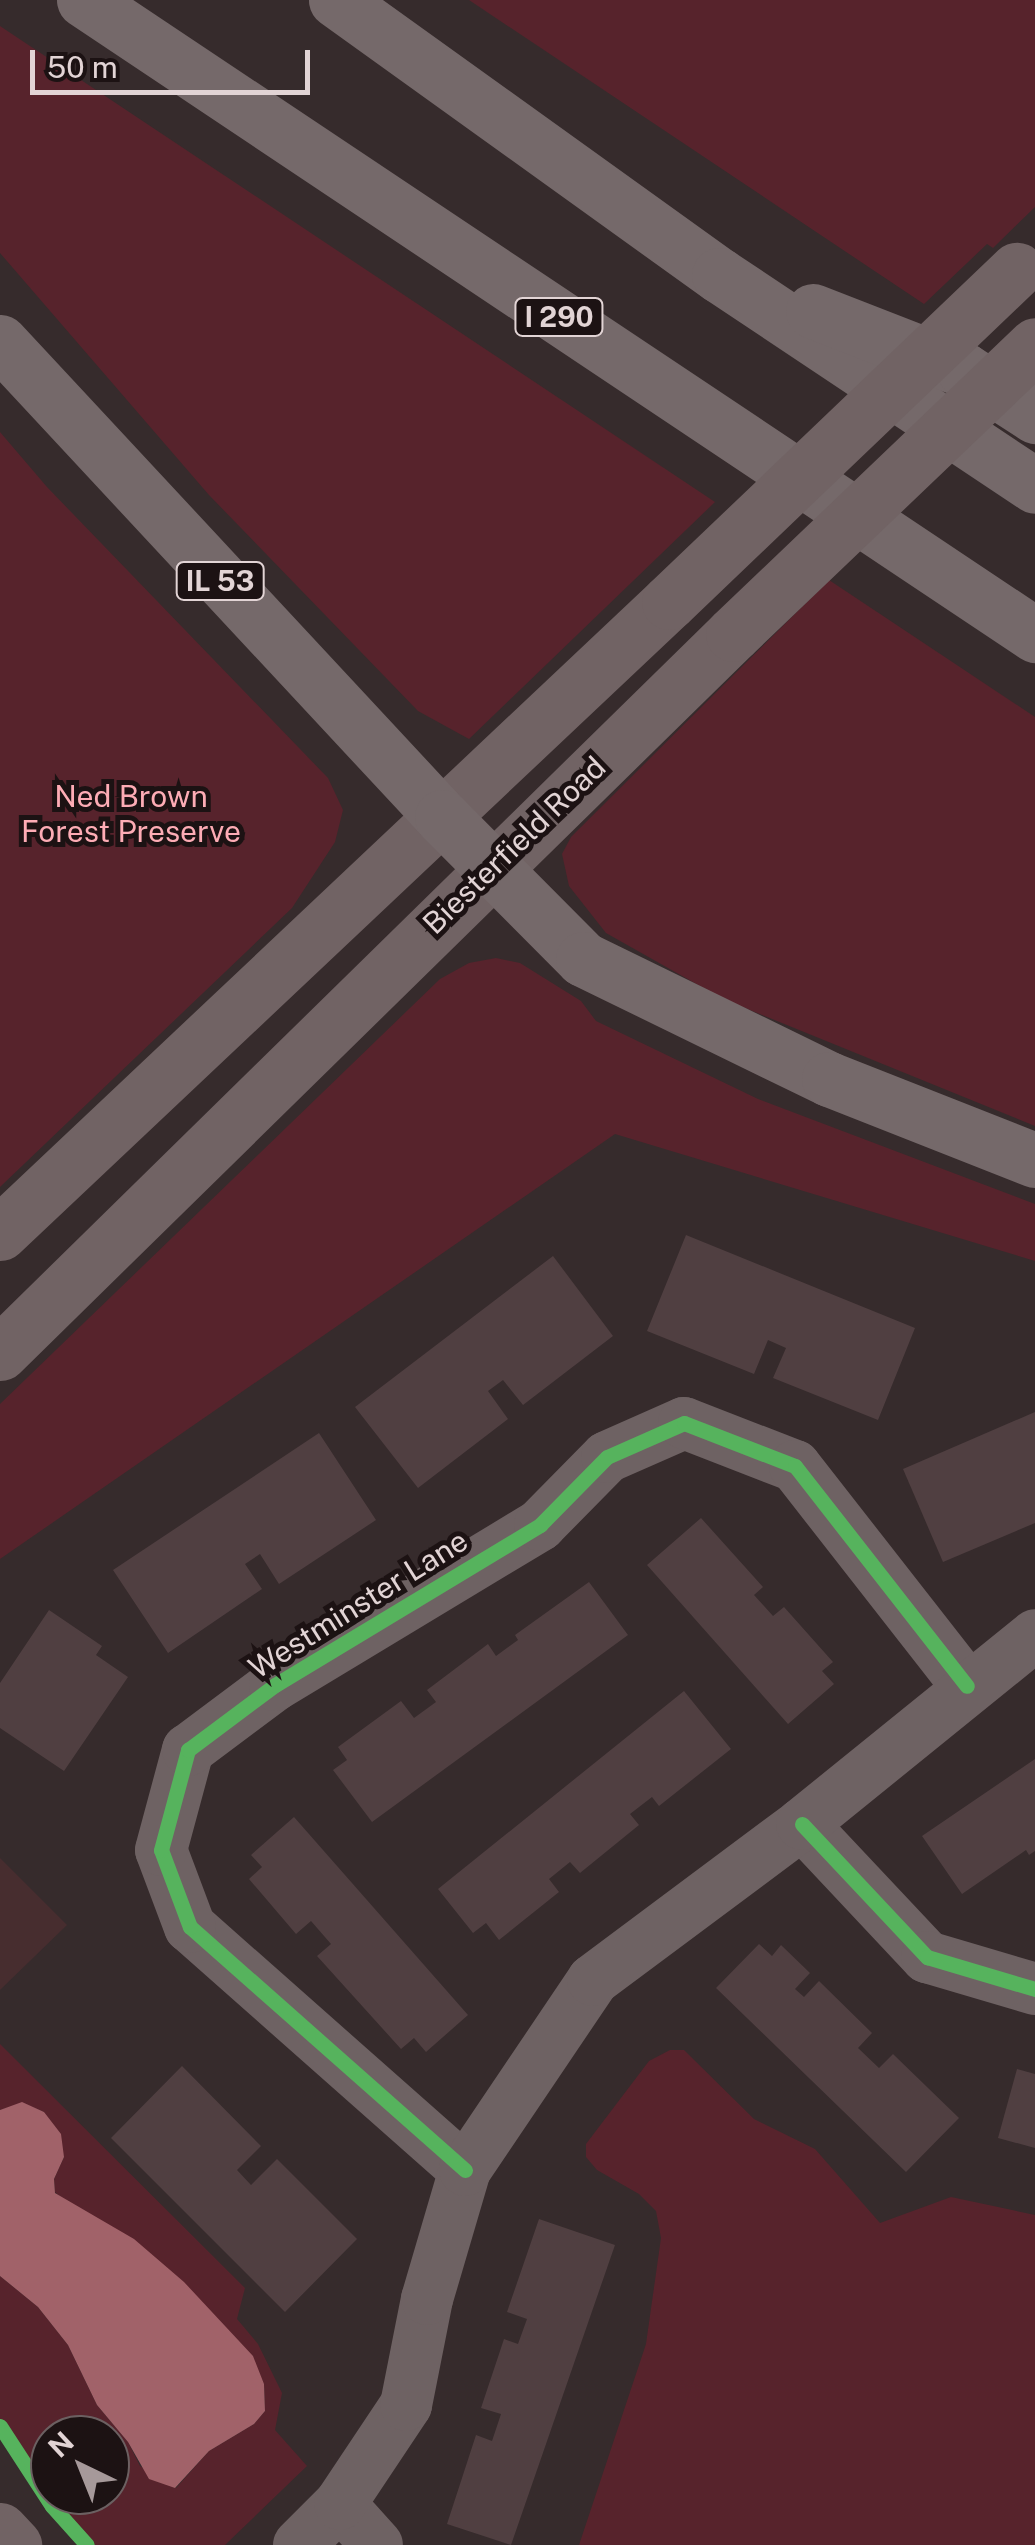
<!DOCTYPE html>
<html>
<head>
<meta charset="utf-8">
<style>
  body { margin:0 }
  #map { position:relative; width:1035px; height:2545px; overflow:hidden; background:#362b2c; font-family:"Public Sans",sans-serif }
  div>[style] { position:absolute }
  .built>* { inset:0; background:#472d2f }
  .green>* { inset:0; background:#57232c }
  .water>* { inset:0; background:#a16269 }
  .building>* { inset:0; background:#503f41 }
  .minor>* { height:52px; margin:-26px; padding:0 26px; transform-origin:26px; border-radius:26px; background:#6e6263 }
  .major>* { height:55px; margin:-27.5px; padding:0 27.5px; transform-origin:27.5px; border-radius:27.5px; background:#716364 }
  .highway>* { height:55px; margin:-27.5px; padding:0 27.5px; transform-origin:27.5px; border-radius:27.5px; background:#75696a }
  .major-bridge>* { height:55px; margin:-27.5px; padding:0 27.5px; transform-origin:27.5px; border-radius:27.5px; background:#716364 }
  .cycleway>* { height:15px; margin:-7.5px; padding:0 7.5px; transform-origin:7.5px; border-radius:7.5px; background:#56b35d }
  span { translate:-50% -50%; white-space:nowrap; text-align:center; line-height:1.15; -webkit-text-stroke:10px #1c1213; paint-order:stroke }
  .shield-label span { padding:2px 8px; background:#1c1213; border:2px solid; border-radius:8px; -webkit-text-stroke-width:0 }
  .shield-label { font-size:28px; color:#e2d4d5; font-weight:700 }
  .park-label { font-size:30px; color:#fdacb5 }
  .street-label { font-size:30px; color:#e2d4d5 }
  .north { position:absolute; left:30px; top:2415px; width:100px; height:100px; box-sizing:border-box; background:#1c1213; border:2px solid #6b6061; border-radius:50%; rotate:317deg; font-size:28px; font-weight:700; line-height:40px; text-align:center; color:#e2d4d5 }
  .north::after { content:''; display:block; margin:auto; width:35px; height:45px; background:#a6999a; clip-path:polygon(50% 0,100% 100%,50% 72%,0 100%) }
  .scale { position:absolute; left:30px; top:50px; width:280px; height:45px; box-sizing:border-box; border:5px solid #e2d4d5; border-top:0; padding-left:12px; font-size:30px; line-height:35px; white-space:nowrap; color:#e2d4d5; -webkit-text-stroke:8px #1c1213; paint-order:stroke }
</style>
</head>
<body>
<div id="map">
  <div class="built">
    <div style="clip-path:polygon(0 1858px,67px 1925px,0 1990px)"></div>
  </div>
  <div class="green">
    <div style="clip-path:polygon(469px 0,1035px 0,1035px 207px,993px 248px,987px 244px,924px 304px)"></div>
    <div style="clip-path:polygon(0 26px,715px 502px,469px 739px,418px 711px,209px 495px,0 253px)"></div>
    <div style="clip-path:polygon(0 432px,47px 487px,328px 778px,343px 810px,335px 842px,292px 908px,0 1187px)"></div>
    <div style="clip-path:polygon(829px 580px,1035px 717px,1035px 1126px,723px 999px,606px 933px,569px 886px,562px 854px,571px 837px)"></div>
    <div style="clip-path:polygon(496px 958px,520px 963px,581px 1001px,596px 1021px,758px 1099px,1035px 1204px,1035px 1261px,615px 1134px,0 1559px,0 1404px,440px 979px,469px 963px)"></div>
    <div style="clip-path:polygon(evenodd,0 2044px,245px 2288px,237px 2319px,258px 2344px,282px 2393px,275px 2430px,307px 2466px,225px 2545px,87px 2545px,52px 2506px,0 2426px,0 2276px,38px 2307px,68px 2345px,97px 2405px,128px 2442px,140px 2466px,176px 2488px,209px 2451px,254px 2424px,265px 2411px,264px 2384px,55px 2192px,54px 2179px,64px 2157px,44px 2112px,22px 2103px,0 2110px,0 2044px,50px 2435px,110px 2435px,110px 2495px,50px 2495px,50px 2435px)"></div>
    <div style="clip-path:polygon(670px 2050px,684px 2050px,754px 2119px,815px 2149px,880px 2223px,951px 2197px,1035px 2215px,1035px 2545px,579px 2545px,646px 2344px,661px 2238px,656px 2211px,639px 2194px,597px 2170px,586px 2157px,586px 2144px,649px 2061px)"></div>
  </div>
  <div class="water">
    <div style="clip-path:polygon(22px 2102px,44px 2112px,61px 2134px,64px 2157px,54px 2179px,55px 2193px,134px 2239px,184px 2282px,253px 2356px,264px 2384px,265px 2411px,254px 2424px,209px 2451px,175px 2488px,149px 2479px,128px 2442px,97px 2405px,68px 2345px,38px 2307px,0 2276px,0 2110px)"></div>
  </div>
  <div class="building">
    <div style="clip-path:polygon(686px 1235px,915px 1328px,878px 1420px,773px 1378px,786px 1348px,768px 1340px,754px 1374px,647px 1331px)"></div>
    <div style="clip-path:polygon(553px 1256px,613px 1336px,523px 1405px,503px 1380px,488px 1391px,508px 1419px,418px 1488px,355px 1407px)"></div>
    <div style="clip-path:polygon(1035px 1412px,1035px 1523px,943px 1562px,903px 1469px)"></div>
    <div style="clip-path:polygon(319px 1433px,376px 1520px,279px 1584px,260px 1554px,245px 1564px,262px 1589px,168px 1653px,113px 1570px)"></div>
    <div style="clip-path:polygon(701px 1518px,763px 1587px,754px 1595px,773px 1616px,784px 1607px,833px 1662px,822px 1671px,834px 1684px,788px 1724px,647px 1565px)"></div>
    <div style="clip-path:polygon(589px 1582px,628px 1635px,372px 1822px,333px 1770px,347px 1760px,338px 1747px,401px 1701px,414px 1718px,436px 1702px,427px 1690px,488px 1644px,496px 1656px,518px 1640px,515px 1635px)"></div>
    <div style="clip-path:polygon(49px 1610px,102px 1646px,96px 1655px,128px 1677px,64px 1771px,0 1728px,0 1683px)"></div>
    <div style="clip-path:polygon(684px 1691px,731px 1749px,659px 1806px,652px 1797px,630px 1814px,639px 1825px,580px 1873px,570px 1862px,549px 1879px,559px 1892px,499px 1940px,486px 1923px,473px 1933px,438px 1889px)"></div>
    <div style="clip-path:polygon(1035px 1759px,1035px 1851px,1029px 1855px,1026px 1850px,962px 1894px,922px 1836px)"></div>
    <div style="clip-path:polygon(294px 1817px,468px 2015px,426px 2052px,414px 2038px,401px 2049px,317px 1956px,331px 1944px,311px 1921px,296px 1934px,249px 1879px,262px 1867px,251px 1855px)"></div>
    <div style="clip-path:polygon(759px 1944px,772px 1956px,781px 1945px,810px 1973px,795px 1989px,804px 1997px,819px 1981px,872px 2033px,858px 2048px,879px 2068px,893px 2054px,959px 2118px,906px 2172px,716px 1988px)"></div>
    <div style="clip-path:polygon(182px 2066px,261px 2146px,237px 2170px,251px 2185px,277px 2159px,357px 2239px,285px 2312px,111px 2138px)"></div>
    <div style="clip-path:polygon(1017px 2069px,1035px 2074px,1035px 2148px,998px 2138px)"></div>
    <div style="clip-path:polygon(539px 2219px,615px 2245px,511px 2545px,447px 2524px,476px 2435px,492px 2441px,501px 2414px,481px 2408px,504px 2339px,518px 2344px,527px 2319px,507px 2312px)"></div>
  </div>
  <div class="minor">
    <div style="left:802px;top:1824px;width:183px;rotate:46.8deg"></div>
    <div style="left:927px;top:1957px;width:113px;rotate:16.5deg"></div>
    <div style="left:465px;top:2170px;width:367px;rotate:-138.5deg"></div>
    <div style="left:190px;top:1927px;width:82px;rotate:-110.6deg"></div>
    <div style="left:161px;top:1850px;width:104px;rotate:-74.9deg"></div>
    <div style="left:188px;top:1750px;width:109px;rotate:-36.8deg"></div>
    <div style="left:275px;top:1685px;width:310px;rotate:-31.1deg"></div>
    <div style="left:540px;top:1525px;width:95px;rotate:-45.4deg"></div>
    <div style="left:607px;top:1457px;width:84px;rotate:-23.8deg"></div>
    <div style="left:684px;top:1423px;width:119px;rotate:21.2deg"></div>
    <div style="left:795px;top:1466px;width:279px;rotate:52deg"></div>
    <div style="left:340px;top:2504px;width:55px;rotate:47.9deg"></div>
    <div style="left:299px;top:2545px;width:58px;rotate:-45deg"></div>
    <div style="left:340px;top:2504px;width:119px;rotate:-56.3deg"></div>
    <div style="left:406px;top:2405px;width:108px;rotate:-78.8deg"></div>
    <div style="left:427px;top:2299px;width:134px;rotate:-73.6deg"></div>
    <div style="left:465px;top:2170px;width:229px;rotate:-56deg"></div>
    <div style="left:593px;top:1980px;width:261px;rotate:-36.7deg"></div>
    <div style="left:802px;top:1824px;width:300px;rotate:-39deg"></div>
  </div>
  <div class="major">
    <div style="left:0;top:1233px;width:920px;rotate:-43.33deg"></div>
    <div style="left:0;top:1353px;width:1027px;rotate:-44.45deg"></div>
    <div style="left:0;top:2530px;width:21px;rotate:47deg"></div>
  </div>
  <div class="highway">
    <div style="left:84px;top:0;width:1144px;rotate:33.73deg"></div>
    <div style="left:336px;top:0;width:472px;rotate:35.7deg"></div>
    <div style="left:719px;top:275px;width:380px;rotate:33.7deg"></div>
    <div style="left:813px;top:311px;width:162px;rotate:21.3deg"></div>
    <div style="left:964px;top:370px;width:85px;rotate:32.9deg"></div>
    <div style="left:0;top:342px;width:649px;rotate:47.06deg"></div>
    <div style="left:442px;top:817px;width:200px;rotate:45.2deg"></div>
    <div style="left:583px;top:959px;width:274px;rotate:26deg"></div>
    <div style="left:829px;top:1079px;width:221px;rotate:21.5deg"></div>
  </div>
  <div class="major-bridge">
    <div style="left:669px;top:602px;width:481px;rotate:-43.7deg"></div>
    <div style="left:733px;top:634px;width:418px;rotate:-43.7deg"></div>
  </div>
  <div class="cycleway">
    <div style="left:802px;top:1824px;width:183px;rotate:46.8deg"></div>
    <div style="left:927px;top:1957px;width:113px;rotate:16.5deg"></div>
    <div style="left:465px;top:2170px;width:367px;rotate:-138.5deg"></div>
    <div style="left:190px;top:1927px;width:82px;rotate:-110.6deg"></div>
    <div style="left:161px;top:1850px;width:104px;rotate:-74.9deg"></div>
    <div style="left:188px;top:1750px;width:109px;rotate:-36.8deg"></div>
    <div style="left:275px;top:1685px;width:310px;rotate:-31.1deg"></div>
    <div style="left:540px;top:1525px;width:95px;rotate:-45.4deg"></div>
    <div style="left:607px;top:1457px;width:84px;rotate:-23.8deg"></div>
    <div style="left:684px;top:1423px;width:119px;rotate:21.2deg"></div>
    <div style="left:795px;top:1466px;width:279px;rotate:52deg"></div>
    <div style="left:0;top:2426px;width:95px;rotate:57deg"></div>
    <div style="left:52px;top:2506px;width:52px;rotate:48.1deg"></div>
  </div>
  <div class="shield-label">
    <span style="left:559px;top:317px">I 290</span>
    <span style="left:220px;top:581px">IL 53</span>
  </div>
  <div class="park-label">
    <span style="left:131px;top:813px">Ned Brown<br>Forest Preserve</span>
  </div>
  <div class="street-label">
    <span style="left:514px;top:845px;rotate:-44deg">Biesterfield Road</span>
    <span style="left:358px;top:1604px;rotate:-32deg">Westminster Lane</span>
  </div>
  <div class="north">N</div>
  <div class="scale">50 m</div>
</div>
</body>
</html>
